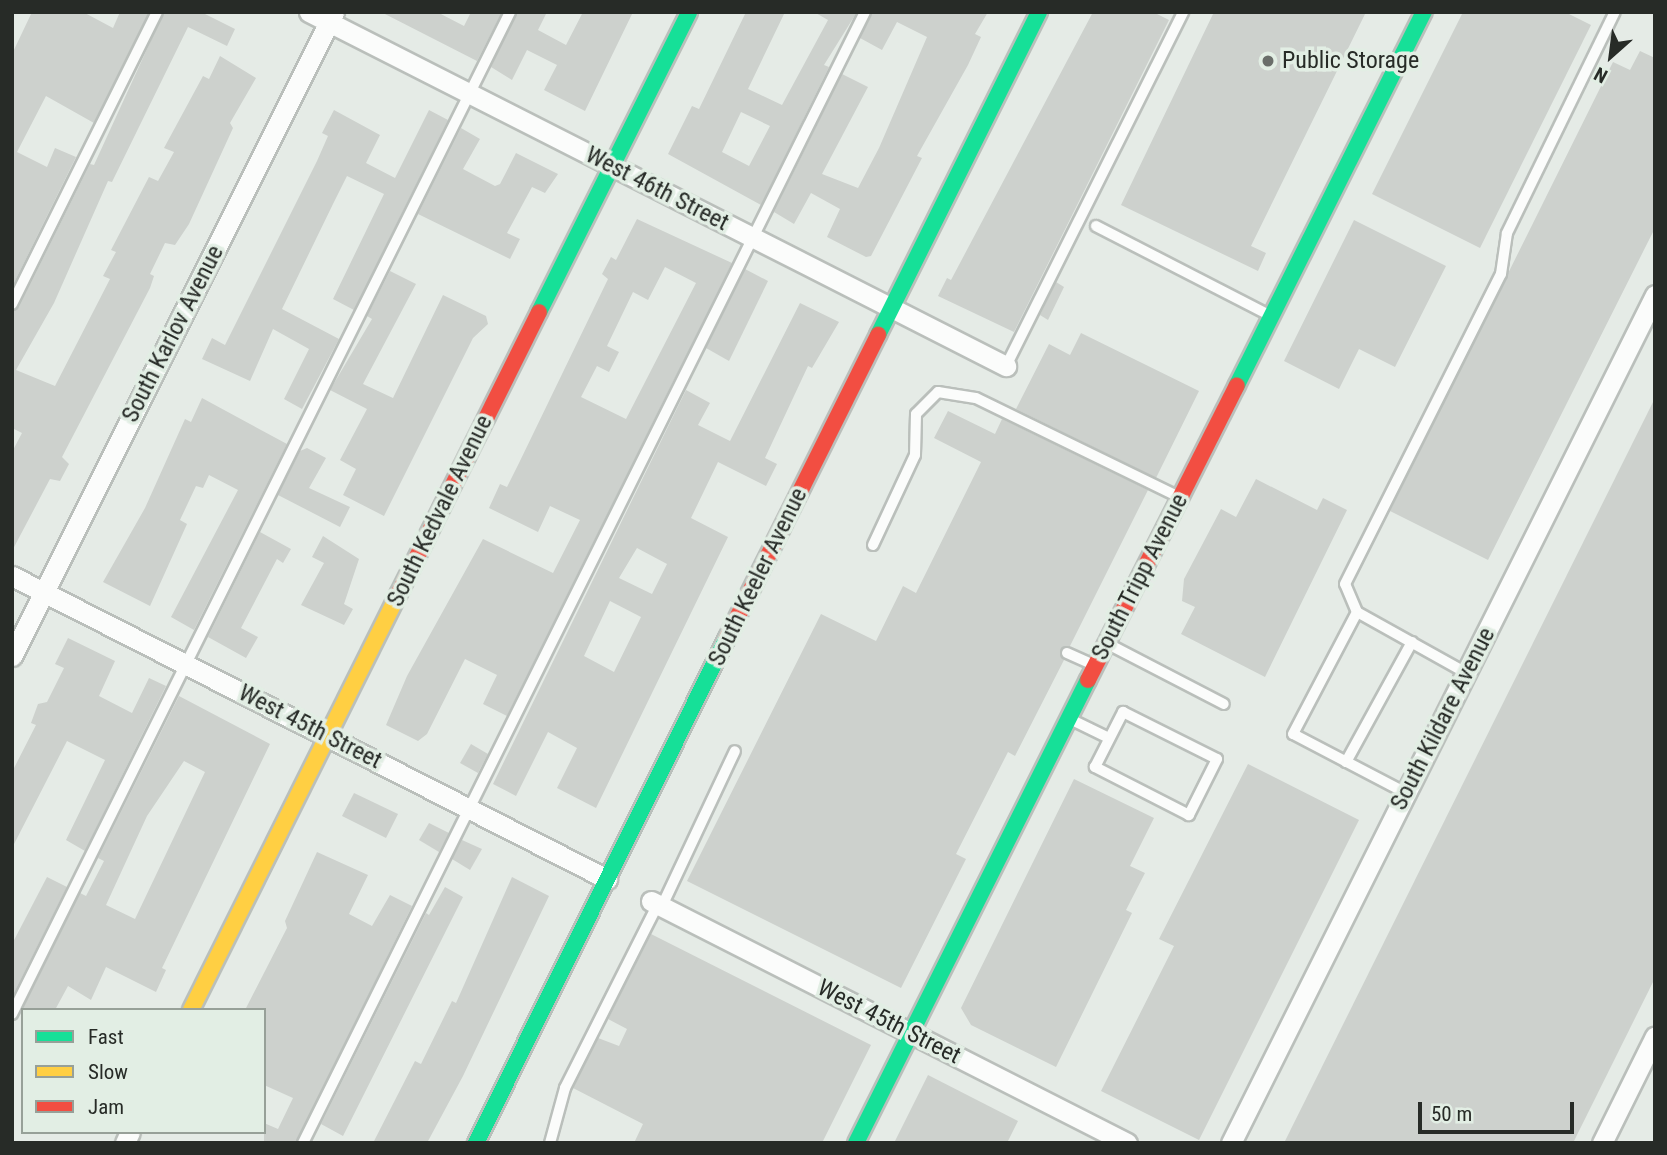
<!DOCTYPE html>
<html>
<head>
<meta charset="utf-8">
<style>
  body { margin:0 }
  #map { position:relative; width:1667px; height:1155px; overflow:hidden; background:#e5ebe6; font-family:"Roboto Condensed",sans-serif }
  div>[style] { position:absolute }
  .building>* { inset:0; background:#cdd1cd }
  .roads { filter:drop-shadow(2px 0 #babfbb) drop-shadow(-2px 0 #babfbb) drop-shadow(0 2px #babfbb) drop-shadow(0 -2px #babfbb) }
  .lane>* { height:10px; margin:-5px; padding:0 5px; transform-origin:5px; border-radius:5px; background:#fbfcfb }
  .street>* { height:19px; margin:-9.5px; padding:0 9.5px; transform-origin:9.5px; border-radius:9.5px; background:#fbfcfb }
  .fast>* { height:16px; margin:-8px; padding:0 8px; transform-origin:8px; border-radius:8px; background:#16e098 }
  .slow>* { height:16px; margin:-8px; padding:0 8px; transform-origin:8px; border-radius:8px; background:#ffcf43 }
  .jam>* { height:16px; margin:-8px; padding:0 8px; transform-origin:8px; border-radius:8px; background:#f24e42 }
  .dots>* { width:19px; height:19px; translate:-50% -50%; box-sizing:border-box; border:4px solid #e2eee4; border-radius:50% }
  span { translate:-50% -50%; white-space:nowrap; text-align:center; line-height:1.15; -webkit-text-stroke:7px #e2eee4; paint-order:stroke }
  .poi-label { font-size:24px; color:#272b27 }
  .left { translate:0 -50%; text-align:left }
  .street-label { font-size:24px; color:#272b27 }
  .frame { position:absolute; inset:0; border:14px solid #272b27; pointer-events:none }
  .legend { position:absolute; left:21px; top:1008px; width:245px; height:126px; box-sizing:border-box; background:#e2eee4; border:2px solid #97a098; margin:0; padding:9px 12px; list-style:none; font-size:21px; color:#272b27 }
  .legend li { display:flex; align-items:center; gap:14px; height:35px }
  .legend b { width:35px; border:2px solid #97a098 }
  .north { position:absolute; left:1576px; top:21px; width:70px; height:70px; -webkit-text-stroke:5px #e2eee4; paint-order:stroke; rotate:208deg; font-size:19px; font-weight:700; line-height:28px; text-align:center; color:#272b27 }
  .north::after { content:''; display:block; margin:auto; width:24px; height:32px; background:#272b27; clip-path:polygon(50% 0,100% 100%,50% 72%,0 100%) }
  .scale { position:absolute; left:1418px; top:1102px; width:156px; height:32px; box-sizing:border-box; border:4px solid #272b27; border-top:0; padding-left:9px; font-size:21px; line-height:24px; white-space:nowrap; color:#272b27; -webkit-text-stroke:5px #e2eee4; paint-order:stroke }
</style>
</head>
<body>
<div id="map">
  <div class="building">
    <div style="clip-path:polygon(32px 12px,83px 12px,113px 28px,120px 12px,149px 12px,94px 123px,46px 96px,17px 152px,47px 167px,55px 148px,76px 157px,12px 287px,12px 54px)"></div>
    <div style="clip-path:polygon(164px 12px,201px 12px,235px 29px,227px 46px,188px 27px,112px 182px,108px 181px,54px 303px,16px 370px,55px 386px,110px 279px,103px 276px,116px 252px,111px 250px,149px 177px,158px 181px,174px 152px,164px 148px,203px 76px,209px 79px,220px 56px,256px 78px,230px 123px,233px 128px,189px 224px,175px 245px,165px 243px,150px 274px,154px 276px,150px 288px,62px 457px,69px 464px,60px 481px,50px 479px,12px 551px,12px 452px,22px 433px,12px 428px,12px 311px,19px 307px,90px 164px,94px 165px)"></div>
    <div style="clip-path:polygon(381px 12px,437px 12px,464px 26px,471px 12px,502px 12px,477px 61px)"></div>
    <div style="clip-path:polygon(517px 12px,547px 12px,538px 30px,566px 45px,583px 12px,633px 12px,585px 111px,544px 90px,557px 65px,527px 50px,512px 80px,491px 67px)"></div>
    <div style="clip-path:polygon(evenodd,746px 12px,785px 12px,748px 89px,782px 105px,828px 20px,814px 12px,857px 12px,824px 65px,829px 67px,761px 205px,668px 154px,692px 106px,699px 109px,746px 12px,741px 112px,770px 126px,749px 166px,722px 152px,741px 112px)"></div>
    <div style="clip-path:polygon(872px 12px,988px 12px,975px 34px,981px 37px,968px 65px,917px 156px,922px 158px,871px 256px,866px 257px,827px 237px,840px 209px,811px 193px,794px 224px,774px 212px,842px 74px,868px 87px,822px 174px,858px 188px,879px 148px,927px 37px,897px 22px,882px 50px,860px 38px)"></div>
    <div style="clip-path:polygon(1093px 12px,1153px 12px,1169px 20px,1014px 332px,938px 296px,947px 278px,951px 280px)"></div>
    <div style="clip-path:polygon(1214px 12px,1366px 12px,1251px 246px,1266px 253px,1258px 271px,1121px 205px)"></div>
    <div style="clip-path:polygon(1463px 12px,1565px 12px,1591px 25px,1480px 248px,1372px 194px)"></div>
    <div style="clip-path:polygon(1640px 51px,1655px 58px,1655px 228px,1488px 560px,1390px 511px,1613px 62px,1630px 70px)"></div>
    <div style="clip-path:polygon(334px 110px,380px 135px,366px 163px,395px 178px,429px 110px,448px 120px,354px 310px,333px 299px,384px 194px,347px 176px,333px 204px,282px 309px,339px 339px,302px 409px,284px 399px,309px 349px,273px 329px,250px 381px,202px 359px,212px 338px,225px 345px,317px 161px,328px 136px,322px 133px)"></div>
    <div style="clip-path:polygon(461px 128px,480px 139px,463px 169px,495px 186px,500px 184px,516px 153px,558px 174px,545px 193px,532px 187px,507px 233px,520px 239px,510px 259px,418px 214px)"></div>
    <div style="clip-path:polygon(evenodd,637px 219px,732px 263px,507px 716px,483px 704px,497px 675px,465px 659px,427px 734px,418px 741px,386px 725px,407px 676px,483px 539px,553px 573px,580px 520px,550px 506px,538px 532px,489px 508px,500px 484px,507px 487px,519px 463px,608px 279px,602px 274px,611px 257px,616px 260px,637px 219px,665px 267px,696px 283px,626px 419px,581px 397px,597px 366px,609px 372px,619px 352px,607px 346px,633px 292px,648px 300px,665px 267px)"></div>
    <div style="clip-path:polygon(1354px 220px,1446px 266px,1395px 367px,1359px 349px,1339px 389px,1284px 361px)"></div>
    <div style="clip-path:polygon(745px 269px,768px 281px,729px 361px,706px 348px)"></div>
    <div style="clip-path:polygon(390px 271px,416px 284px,363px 384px,393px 398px,443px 295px,486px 316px,488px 324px,473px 338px,384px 516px,343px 495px,356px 469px,340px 460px,367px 409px,330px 390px,372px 319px,367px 316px)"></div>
    <div style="clip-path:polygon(1056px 282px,1064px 287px,1048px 320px,1040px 315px)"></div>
    <div style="clip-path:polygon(evenodd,800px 303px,839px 322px,812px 368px,808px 366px,765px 458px,777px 464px,766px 486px,718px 462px,691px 518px,728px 537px,596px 808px,557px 788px,577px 748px,548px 732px,516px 796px,493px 784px,686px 390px,710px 403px,698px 425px,730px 441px,800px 303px,637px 548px,667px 564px,652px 594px,619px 578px,637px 548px,800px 303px,610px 601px,641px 617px,614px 672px,584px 656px,610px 601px)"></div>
    <div style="clip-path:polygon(1081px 333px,1199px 391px,1156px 478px,1016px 409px,1049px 344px,1070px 355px)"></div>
    <div style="clip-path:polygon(202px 398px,287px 444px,194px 630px,171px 617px,238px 490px,209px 475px,203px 488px,196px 486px,180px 520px,187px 524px,150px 606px,103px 582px,145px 508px,185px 419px,191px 422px)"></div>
    <div style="clip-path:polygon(1655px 398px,1655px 978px,1573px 1143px,1284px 1143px)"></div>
    <div style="clip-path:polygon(948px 411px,995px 434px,1002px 419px,1148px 490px,1070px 646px,1061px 649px,1064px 660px,1015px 756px,1008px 752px,956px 854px,966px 859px,901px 988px,687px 881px,821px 614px,876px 641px,903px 586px,916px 593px,981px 462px,934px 438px)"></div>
    <div style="clip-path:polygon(307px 448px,326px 458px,309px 488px,350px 507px,340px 527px,278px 495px,300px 451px)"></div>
    <div style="clip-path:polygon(1256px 479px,1317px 510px,1323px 498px,1347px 510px,1265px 677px,1181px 634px,1195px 607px,1182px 601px,1184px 579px,1221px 509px,1236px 517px)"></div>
    <div style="clip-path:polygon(260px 532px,291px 549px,283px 563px,277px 559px,241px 628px,258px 637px,246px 658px,208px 637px)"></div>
    <div style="clip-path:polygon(323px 536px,359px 559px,344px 604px,353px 609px,344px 625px,301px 605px,324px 563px,312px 557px)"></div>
    <div style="clip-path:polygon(68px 638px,115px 661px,99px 696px,132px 713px,149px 678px,166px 686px,85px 851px,66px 840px,105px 760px,67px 741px,12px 848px,12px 772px,36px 725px,31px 723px,38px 704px,47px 702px,64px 668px,55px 664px)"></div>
    <div style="clip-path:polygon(evenodd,179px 696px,270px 744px,162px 968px,166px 970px,156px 992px,106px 967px,91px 1000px,68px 986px,55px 1010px,22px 1010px,80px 893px,86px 896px,104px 861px,98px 858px,179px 696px,184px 761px,205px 772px,135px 919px,106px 905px,147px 816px,184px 761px)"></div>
    <div style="clip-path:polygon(471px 744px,488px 754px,478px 773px,460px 763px)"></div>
    <div style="clip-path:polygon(1248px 764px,1359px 820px,1199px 1140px,1101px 1091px,1174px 946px,1159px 939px)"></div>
    <div style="clip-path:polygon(1074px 779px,1154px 818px,1130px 866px,1145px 873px,1126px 910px,1132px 913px,1056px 1067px,971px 1025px,961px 1008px)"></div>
    <div style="clip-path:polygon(354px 793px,398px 814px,386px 838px,342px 816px)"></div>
    <div style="clip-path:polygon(429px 823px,449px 833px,439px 852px,419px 840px)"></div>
    <div style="clip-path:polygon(462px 840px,482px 849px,470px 870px,452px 859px)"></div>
    <div style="clip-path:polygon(317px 852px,368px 875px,349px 914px,372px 926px,390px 895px,412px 906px,296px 1143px,264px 1143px,264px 1123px,278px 1129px,293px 1098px,264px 1085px,264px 1010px,245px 1010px,287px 928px,285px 921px)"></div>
    <div style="clip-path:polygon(47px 877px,67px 887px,12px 997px,12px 944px)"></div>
    <div style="clip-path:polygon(512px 877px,549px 896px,463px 1076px,427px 1143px,373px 1143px,415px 1061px,421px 1064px,452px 1001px,456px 1003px)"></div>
    <div style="clip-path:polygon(445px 887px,463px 897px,343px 1136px,321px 1124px,426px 913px,429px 915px)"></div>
    <div style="clip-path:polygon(651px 934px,871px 1045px,822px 1143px,634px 1143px,643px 1124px,573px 1088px,598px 1038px,619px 1046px,627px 1029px,608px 1019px)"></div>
    <div style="clip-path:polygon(928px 1075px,1018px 1121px,1007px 1143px,894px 1143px)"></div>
  </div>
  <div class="roads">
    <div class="lane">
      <div style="left:1096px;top:226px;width:197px;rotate:27.2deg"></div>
      <div style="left:12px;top:304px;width:326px;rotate:-63.6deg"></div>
      <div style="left:1006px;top:366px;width:396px;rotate:-63.4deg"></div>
      <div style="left:873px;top:545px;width:99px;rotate:-65deg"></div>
      <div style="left:915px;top:455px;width:41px;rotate:-88.6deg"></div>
      <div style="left:916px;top:414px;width:31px;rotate:-45deg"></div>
      <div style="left:938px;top:392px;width:38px;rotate:9deg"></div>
      <div style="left:976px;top:398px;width:226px;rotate:26deg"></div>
      <div style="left:1357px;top:612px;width:30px;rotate:-113deg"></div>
      <div style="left:1345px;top:584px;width:347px;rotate:-63.3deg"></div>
      <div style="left:1501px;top:274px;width:41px;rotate:-81.7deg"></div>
      <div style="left:1507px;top:233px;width:246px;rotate:-64deg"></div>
      <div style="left:1110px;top:645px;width:128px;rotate:27.4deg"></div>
      <div style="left:1067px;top:653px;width:27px;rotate:24deg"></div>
      <div style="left:1123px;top:712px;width:105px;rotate:26.6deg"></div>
      <div style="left:1217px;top:759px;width:63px;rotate:116.6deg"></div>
      <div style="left:1189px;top:815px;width:106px;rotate:-152.9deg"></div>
      <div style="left:1095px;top:767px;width:62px;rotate:-63deg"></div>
      <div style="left:1072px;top:720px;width:41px;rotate:25.9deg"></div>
      <div style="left:1346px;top:762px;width:137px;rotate:-61.2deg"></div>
      <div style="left:1406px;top:793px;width:127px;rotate:-152.4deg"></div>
      <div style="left:1293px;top:734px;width:138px;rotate:-62.3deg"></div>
      <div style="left:1357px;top:612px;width:125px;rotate:29.2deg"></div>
      <div style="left:662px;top:906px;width:171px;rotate:-64.8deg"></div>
      <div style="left:12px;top:1014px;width:1119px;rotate:-63.57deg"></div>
      <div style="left:303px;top:1143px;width:1263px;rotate:-63.58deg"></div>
      <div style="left:550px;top:1143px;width:57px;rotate:-74.7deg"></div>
      <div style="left:565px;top:1088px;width:206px;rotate:-63.2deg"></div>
    </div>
    <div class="street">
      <div style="left:309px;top:12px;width:782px;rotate:26.93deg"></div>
      <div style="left:12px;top:576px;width:668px;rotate:26.99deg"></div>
      <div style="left:12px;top:656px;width:720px;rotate:-63.43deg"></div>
      <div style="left:651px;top:901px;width:534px;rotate:26.95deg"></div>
      <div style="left:125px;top:1143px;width:12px;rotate:-66deg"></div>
      <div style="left:1231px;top:1143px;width:948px;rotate:-63.43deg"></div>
      <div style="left:1602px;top:1143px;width:119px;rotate:-63.6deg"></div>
    </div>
    <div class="fast">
      <div style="left:539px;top:312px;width:335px;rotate:-63.4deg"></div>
      <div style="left:878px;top:335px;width:361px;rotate:-63.5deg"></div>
      <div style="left:1237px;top:385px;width:417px;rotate:-63.4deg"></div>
      <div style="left:476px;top:1143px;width:564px;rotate:-63.57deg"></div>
      <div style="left:856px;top:1143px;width:518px;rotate:-63.39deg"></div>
    </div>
    <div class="slow">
      <div style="left:191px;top:1010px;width:464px;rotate:-63.5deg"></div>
    </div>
    <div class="jam">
      <div style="left:398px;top:595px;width:316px;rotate:-63.5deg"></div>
      <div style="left:727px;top:638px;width:339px;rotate:-63.5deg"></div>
      <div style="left:1088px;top:680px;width:330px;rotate:-63.2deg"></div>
    </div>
  </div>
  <div class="dots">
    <div style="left:1268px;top:61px;background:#6a6e6a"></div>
  </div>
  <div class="poi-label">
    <span class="left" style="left:1282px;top:61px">Public Storage</span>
  </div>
  <div class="street-label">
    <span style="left:657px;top:189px;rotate:27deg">West 46th Street</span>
    <span style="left:173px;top:334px;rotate:-63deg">South Karlov Avenue</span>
    <span style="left:440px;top:511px;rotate:-64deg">South Kedvale Avenue</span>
    <span style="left:758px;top:577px;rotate:-64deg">South Keeler Avenue</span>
    <span style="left:1140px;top:577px;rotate:-63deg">South Tripp Avenue</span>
    <span style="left:1443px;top:719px;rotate:-63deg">South Kildare Avenue</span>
    <span style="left:310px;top:727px;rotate:27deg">West 45th Street</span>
    <span style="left:889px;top:1022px;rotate:27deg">West 45th Street</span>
  </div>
  <div class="frame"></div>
  <ul class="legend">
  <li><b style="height:9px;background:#16e098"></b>Fast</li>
  <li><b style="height:9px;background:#ffcf43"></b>Slow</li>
  <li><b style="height:9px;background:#f24e42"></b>Jam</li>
  </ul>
  <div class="north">N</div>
  <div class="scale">50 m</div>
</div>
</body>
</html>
